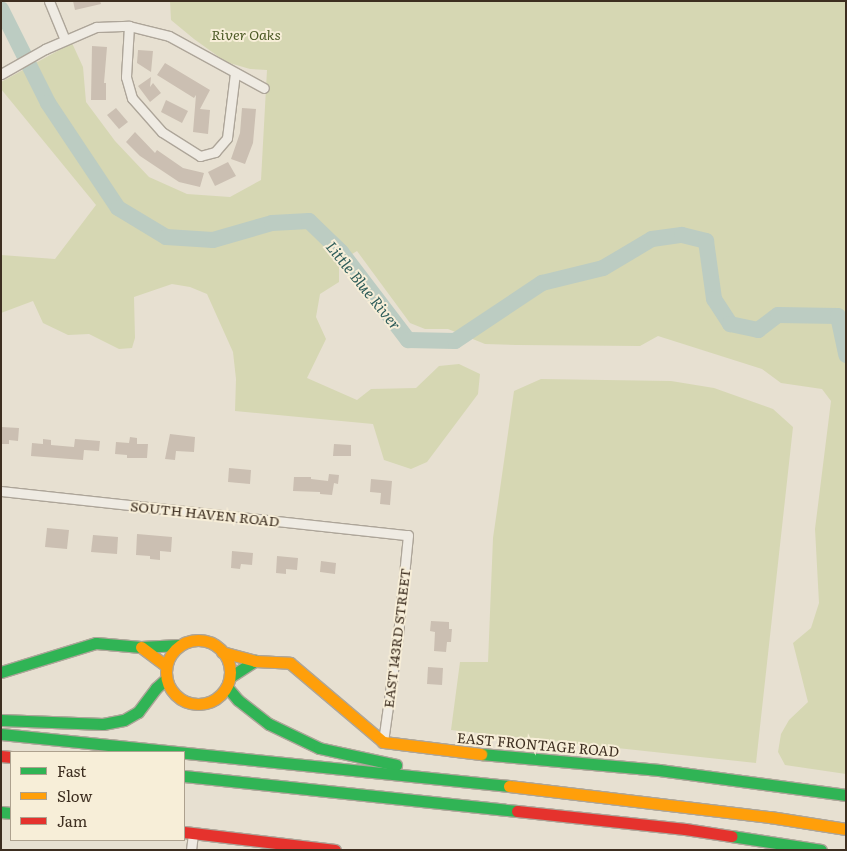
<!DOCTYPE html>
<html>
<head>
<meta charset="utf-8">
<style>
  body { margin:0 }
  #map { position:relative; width:847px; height:851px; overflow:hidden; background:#e7e0d1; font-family:Literata,serif }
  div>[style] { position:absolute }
  .green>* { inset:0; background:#d6d7b3 }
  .stream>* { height:2.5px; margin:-1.25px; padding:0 1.25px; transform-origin:1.25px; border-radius:1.25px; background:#bcccc2 }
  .river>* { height:16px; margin:-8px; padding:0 8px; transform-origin:8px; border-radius:8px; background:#bcccc2 }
  .building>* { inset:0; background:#cbbfb2 }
  .roads { filter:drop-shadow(1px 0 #ada599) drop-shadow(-1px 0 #ada599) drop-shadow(0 1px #ada599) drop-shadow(0 -1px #ada599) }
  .street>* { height:9px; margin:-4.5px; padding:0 4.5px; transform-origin:4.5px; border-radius:4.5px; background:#efebe3 }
  .fast>* { height:11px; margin:-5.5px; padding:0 5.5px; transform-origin:5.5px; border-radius:5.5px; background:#30b455 }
  .slow>* { height:11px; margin:-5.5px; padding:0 5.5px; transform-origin:5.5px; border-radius:5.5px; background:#ff9f0a }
  .slow>.ring { margin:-5.5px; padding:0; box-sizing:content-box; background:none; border:11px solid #ff9f0a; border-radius:50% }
  .jam>* { height:11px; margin:-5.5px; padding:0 5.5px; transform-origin:5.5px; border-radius:5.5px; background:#e5322d }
  span { translate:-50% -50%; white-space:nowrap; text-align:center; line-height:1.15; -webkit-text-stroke:4px #f7eed8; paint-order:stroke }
  .park-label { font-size:14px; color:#4d5a26; font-style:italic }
  .street-label { font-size:14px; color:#3d2e20 }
  .water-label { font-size:15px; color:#2f5d5a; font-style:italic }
  .frame { position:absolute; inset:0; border:2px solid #3d2e20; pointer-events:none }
  .legend { position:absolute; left:10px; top:751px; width:175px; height:90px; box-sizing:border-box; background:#f7eed8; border:1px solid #ada18e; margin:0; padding:6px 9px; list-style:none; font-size:15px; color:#3d2e20 }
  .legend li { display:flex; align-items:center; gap:10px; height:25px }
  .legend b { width:25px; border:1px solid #ada18e }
</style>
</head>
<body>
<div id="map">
  <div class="green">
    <div style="clip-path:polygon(170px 1px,846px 1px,846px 774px,785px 765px,778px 752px,781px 734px,789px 720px,808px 702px,793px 643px,811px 628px,819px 603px,815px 529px,831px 401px,822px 389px,781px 383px,762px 369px,658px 336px,640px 346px,516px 345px,485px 344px,448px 329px,425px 329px,410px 323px,357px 251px,339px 262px,339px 282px,320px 294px,316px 317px,326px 339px,307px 378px,357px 400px,371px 389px,416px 388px,439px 366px,459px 364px,480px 374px,478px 394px,427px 462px,411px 469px,384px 460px,373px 424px,235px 411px,236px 379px,233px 352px,207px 294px,190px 287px,172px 284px,134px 297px,135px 338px,132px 348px,119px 349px,89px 334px,68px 335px,43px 323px,33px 301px,1px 313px,1px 255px,55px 259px,96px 205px,1px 89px,1px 82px,72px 43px,83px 67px,86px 102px,115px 141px,149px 177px,187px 194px,230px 197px,261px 180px,267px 70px,250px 69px,226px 62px,194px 39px,171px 20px)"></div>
    <div style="clip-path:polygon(541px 379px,671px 381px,714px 388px,773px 409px,793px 427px,756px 763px,451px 730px,460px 662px,488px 662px,493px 538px,514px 391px)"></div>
  </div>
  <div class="stream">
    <div style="left:838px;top:316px;width:10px;rotate:37deg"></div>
  </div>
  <div class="river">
    <div style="left:1px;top:9px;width:105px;rotate:63.4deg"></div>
    <div style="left:48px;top:103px;width:126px;rotate:56.3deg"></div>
    <div style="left:118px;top:208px;width:56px;rotate:31.1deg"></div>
    <div style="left:166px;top:237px;width:47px;rotate:3.7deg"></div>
    <div style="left:213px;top:240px;width:61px;rotate:-16.1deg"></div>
    <div style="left:272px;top:223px;width:37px;rotate:-3deg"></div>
    <div style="left:309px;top:221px;width:45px;rotate:44.1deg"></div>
    <div style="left:341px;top:252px;width:111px;rotate:52.7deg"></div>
    <div style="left:408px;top:340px;width:47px;rotate:1.2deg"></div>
    <div style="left:455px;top:341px;width:105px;rotate:-33.7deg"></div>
    <div style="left:542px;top:283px;width:63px;rotate:-13.8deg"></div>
    <div style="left:603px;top:268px;width:57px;rotate:-30.6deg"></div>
    <div style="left:652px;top:239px;width:30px;rotate:-8deg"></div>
    <div style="left:682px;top:235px;width:25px;rotate:14deg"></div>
    <div style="left:706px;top:241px;width:59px;rotate:82.1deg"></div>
    <div style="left:714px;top:299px;width:30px;rotate:57deg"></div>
    <div style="left:730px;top:324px;width:29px;rotate:12deg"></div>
    <div style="left:758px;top:330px;width:25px;rotate:-37deg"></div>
    <div style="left:778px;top:315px;width:60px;rotate:1deg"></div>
    <div style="left:838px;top:316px;width:40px;rotate:78deg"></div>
  </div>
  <div class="building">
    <div style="clip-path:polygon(73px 1px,100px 1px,101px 4px,75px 10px)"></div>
    <div style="clip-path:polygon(92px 46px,107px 47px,104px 83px,106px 83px,106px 100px,91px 100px)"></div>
    <div style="clip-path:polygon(138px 50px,153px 51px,151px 72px,137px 63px)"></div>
    <div style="clip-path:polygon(165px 63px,210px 90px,200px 109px,210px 110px,208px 134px,193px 132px,196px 95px,194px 98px,157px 75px)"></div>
    <div style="clip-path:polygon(151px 77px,150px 87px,153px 83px,161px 93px,150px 102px,138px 86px)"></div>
    <div style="clip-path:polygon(166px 100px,188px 111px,182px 123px,161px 112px)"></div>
    <div style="clip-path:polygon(116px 108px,128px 122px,119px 129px,107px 115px)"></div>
    <div style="clip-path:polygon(242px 108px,256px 109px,253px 143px,245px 164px,231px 159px,240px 133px)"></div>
    <div style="clip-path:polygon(135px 132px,155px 153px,157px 150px,183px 168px,204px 173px,200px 187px,179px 182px,140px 156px,126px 142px)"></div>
    <div style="clip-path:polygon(228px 162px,236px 176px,215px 186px,208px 172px)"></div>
    <div style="clip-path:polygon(1px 427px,19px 428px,18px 441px,9px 440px,9px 444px,1px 444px)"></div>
    <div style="clip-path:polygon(170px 434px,195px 437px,194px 452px,176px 451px,175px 460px,165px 459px)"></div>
    <div style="clip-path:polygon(130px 437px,137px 438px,137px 444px,148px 444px,147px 458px,127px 458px,127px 455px,115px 454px,116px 442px,129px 443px)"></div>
    <div style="clip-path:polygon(43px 439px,51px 440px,51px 445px,74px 447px,75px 439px,100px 441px,99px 451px,84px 450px,83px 460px,31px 456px,32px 443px,43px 444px)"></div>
    <div style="clip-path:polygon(334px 444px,351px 445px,351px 456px,333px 456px)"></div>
    <div style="clip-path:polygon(229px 468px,251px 470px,250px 484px,228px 482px)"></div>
    <div style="clip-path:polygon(329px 474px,339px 475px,338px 484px,334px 483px,332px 495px,320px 494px,320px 492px,293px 491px,294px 477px,311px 477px,311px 479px,328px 481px)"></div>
    <div style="clip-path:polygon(371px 479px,392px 481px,390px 505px,380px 504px,381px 493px,370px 492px)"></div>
    <div style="clip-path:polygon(47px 528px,69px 530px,67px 549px,45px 547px)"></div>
    <div style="clip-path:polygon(137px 534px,172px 537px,171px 552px,160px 551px,160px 560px,150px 559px,150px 556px,136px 555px)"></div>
    <div style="clip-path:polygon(93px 535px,118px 537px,117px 554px,91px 552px)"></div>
    <div style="clip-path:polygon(232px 551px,253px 553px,252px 565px,241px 564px,240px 569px,231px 568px)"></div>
    <div style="clip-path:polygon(277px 556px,298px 558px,297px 570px,286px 569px,286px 574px,276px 573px)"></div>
    <div style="clip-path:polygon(321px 561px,336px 563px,335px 574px,320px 572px)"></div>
    <div style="clip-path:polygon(431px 621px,449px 622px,449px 629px,452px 629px,451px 642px,447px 642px,446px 652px,434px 651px,435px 632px,430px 631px)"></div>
    <div style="clip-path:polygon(428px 667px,443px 668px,442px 685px,427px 684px)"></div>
  </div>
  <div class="roads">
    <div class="street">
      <div style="left:49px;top:1px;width:42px;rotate:67.7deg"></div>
      <div style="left:129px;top:26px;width:51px;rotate:93.4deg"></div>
      <div style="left:126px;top:77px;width:22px;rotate:74deg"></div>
      <div style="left:132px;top:98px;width:45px;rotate:48.6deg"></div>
      <div style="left:162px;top:132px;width:45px;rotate:32.3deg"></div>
      <div style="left:200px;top:156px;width:16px;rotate:-15deg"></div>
      <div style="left:215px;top:152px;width:18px;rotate:-49deg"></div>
      <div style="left:227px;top:138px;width:65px;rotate:-83deg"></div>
      <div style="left:1px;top:74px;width:51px;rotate:-29.6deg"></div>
      <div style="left:45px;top:49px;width:56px;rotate:-23.3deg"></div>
      <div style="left:96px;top:27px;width:33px;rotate:-2deg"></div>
      <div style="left:129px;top:26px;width:41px;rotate:14deg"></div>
      <div style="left:169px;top:36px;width:108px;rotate:28.7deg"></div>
      <div style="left:1px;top:491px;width:409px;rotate:6.2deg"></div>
      <div style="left:408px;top:535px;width:100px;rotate:95.7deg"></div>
      <div style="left:398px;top:635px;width:108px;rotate:98deg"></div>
      <div style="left:191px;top:850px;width:17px;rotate:-83deg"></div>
    </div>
    <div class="fast">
      <div style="left:1px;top:672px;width:99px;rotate:-17deg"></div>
      <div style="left:96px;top:643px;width:45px;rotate:5.1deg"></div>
      <div style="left:141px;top:647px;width:38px;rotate:-3deg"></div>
      <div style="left:230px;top:677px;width:30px;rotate:-33deg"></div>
      <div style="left:227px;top:687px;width:17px;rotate:50deg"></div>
      <div style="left:238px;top:700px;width:39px;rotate:38deg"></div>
      <div style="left:269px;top:724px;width:55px;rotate:25.6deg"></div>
      <div style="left:319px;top:748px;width:79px;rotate:12.4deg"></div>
      <div style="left:1px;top:720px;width:102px;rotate:2.2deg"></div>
      <div style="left:103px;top:724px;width:21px;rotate:-11deg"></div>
      <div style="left:124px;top:720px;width:16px;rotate:-30deg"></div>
      <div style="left:138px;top:712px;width:30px;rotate:-53deg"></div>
      <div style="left:156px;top:688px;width:13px;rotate:-42deg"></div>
      <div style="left:1px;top:734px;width:511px;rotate:5.84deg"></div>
      <div style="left:481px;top:754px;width:179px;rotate:5.1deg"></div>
      <div style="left:659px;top:770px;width:189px;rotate:7.6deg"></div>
      <div style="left:184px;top:776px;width:335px;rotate:6deg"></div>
      <div style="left:1px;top:812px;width:10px;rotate:6deg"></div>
      <div style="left:731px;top:836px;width:91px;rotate:8.8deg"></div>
    </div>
    <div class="slow">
      <div class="ring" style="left:166px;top:640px;width:53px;height:53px"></div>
      <div style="left:141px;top:647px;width:31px;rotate:37deg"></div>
      <div style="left:222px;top:652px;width:34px;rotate:15deg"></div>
      <div style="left:255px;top:661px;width:35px;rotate:3deg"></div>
      <div style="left:290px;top:663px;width:122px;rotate:40.3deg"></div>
      <div style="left:383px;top:742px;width:99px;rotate:7deg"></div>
      <div style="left:509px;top:786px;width:263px;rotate:6.8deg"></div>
      <div style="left:770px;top:817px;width:77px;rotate:9deg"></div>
    </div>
    <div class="jam">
      <div style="left:1px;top:756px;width:10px;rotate:6deg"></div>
      <div style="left:517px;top:811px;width:169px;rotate:6.1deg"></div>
      <div style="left:685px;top:829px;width:47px;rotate:8.7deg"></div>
      <div style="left:184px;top:832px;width:152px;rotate:6.8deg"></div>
    </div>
  </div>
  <div class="park-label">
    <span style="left:246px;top:34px">River Oaks</span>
  </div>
  <div class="street-label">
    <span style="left:205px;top:513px;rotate:6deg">SOUTH HAVEN ROAD</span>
    <span style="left:396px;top:638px;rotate:-83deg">EAST 143RD STREET</span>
    <span style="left:538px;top:744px;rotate:5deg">EAST FRONTAGE ROAD</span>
  </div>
  <div class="water-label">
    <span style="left:364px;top:285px;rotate:51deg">Little Blue River</span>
  </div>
  <div class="frame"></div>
  <ul class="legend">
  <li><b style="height:6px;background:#30b455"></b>Fast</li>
  <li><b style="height:6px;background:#ff9f0a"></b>Slow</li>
  <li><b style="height:6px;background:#e5322d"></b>Jam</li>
  </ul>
</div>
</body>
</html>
